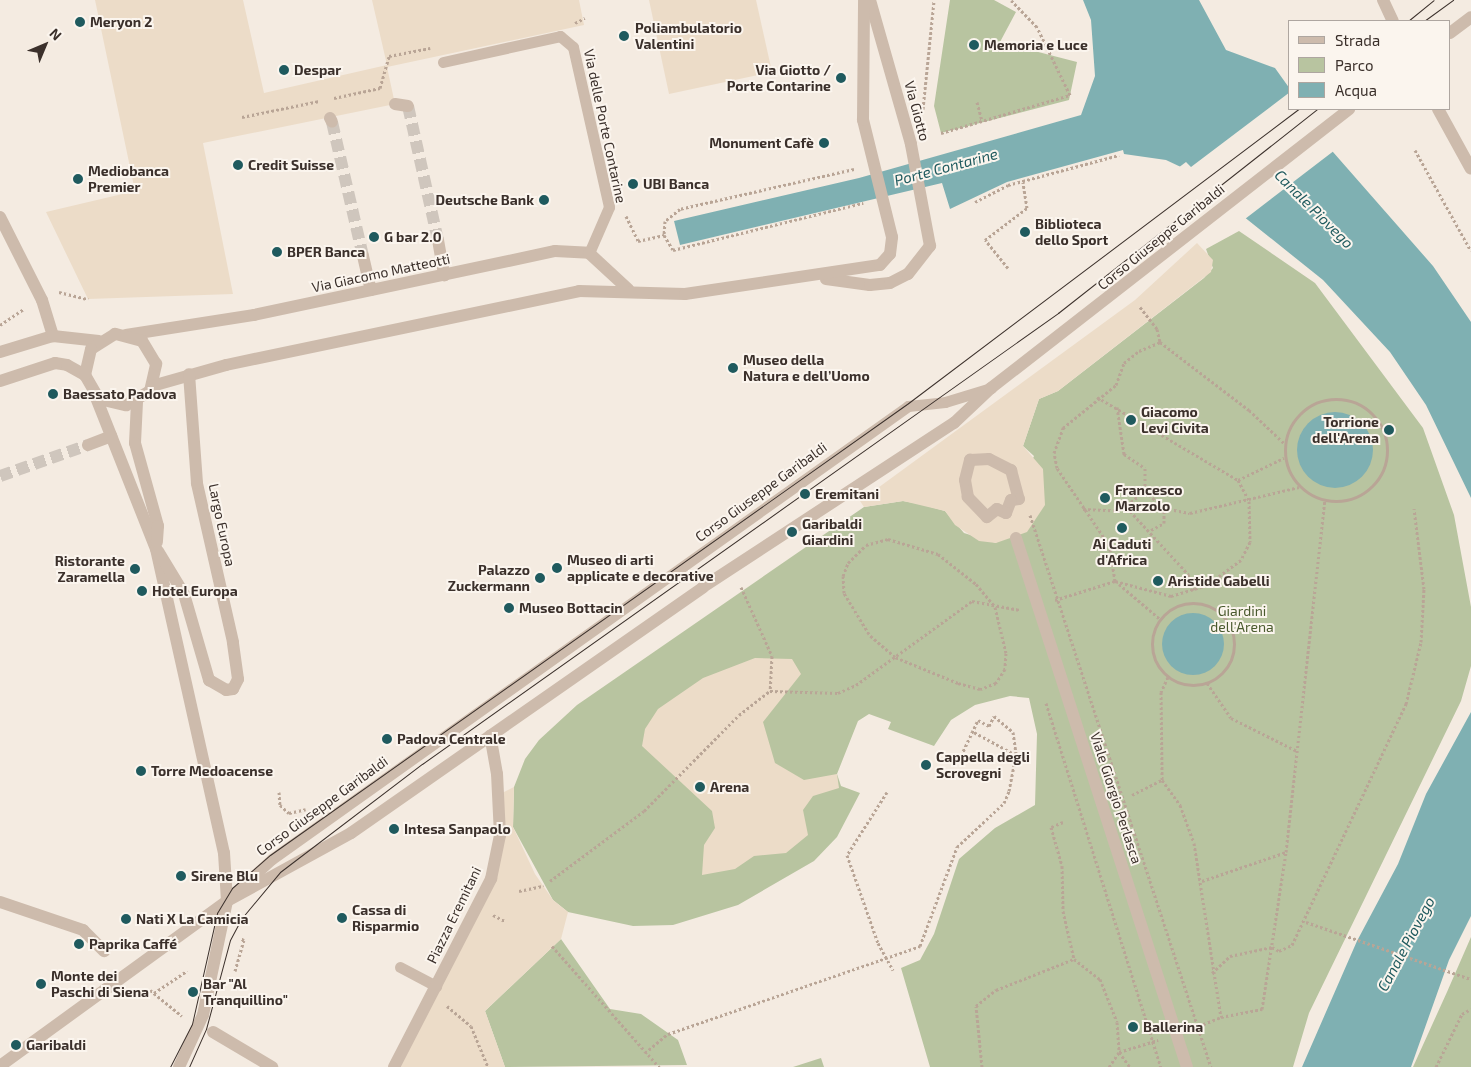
<!DOCTYPE html>
<html>
<head>
<meta charset="utf-8">
<style>
  body { margin:0 }
  #map { position:relative; width:1471px; height:1067px; overflow:hidden; background:#f4ebe1; font-family:"Exo 2",sans-serif }
  div>[style] { position:absolute }
  .green>* { inset:0; background:#b8c4a0 }
  .plaza>* { inset:0; background:#ecdcc8 }
  .water>* { inset:0; background:#7fb0b2 }
  .round { border-radius:50% }
  .pier>* { inset:0; background:#f4ebe1 }
  .pedestrian-tunnel>* { height:12px; margin-top:-6px; transform-origin:0; background:repeating-linear-gradient(90deg,#cfc6bd 0 12px,transparent 0 18px) }
  .path>* { height:3px; margin-top:-1.5px; transform-origin:0; background:repeating-linear-gradient(90deg,#b9a596 0 2.5px,transparent 0 5px) }
  .path>.ring { margin:-1.5px; padding:0; box-sizing:content-box; background:none; border:3px solid #b9a596; border-radius:50% }
  .service>* { height:11px; margin:-5.5px; padding:0 5.5px; transform-origin:5.5px; border-radius:5.5px; background:#cdbbac }
  .pedestrian>* { height:12px; margin:-6px; padding:0 6px; transform-origin:6px; border-radius:6px; background:#cdbbac }
  .minor>* { height:12px; margin:-6px; padding:0 6px; transform-origin:6px; border-radius:6px; background:#cdbbac }
  .tertiary>* { height:12px; margin:-6px; padding:0 6px; transform-origin:6px; border-radius:6px; background:#cdbbac }
  .tram>* { height:1px; margin:-0.5px; padding:0 0.5px; transform-origin:0.5px; border-radius:0.5px; background:#3b302b }
  .dots>* { width:14px; height:14px; translate:-50% -50%; box-sizing:border-box; border:2px solid #fbf5ee; border-radius:50% }
  span { translate:-50% -50%; white-space:nowrap; text-align:center; line-height:1.15; -webkit-text-stroke:4px #fbf5ee; paint-order:stroke }
  .poi-label { font-size:14px; color:#3b302b; font-weight:700 }
  .left { translate:0 -50%; text-align:left }
  .right { translate:-100% -50%; text-align:right }
  .street-label { font-size:14px; color:#3b302b }
  .park-label { font-size:14px; color:#4a5a2e }
  .water-label { font-size:15px; color:#1f5a5e; font-style:italic }
  .legend { position:absolute; left:1288px; top:20px; width:162px; height:90px; box-sizing:border-box; background:#fbf5ee; border:1px solid #aea6a0; margin:0; padding:6px 9px; list-style:none; font-size:15px; color:#3b302b }
  .legend li { display:flex; align-items:center; gap:10px; height:25px }
  .legend b { width:25px; border:1px solid #aea6a0 }
  .north { position:absolute; left:20px; top:20px; width:50px; height:50px; -webkit-text-stroke:4px #fbf5ee; paint-order:stroke; rotate:45deg; font-size:14px; font-weight:700; line-height:20px; text-align:center; color:#3b302b }
  .north::after { content:''; display:block; margin:auto; width:18px; height:22px; background:#3b302b; clip-path:polygon(50% 0,100% 100%,50% 72%,0 100%) }
</style>
</head>
<body>
<div id="map">
  <div class="green">
    <div style="clip-path:polygon(950px 0,994px 0,1016px 12px,1000px 42px,1077px 62px,1069px 100px,941px 133px,934px 106px)"></div>
    <div style="clip-path:polygon(1239px 231px,1315px 283px,1423px 428px,1454px 515px,1471px 607px,1471px 666px,1461px 701px,1309px 1013px,1293px 1067px,930px 1067px,901px 968px,920px 960px,934px 934px,959px 859px,995px 828px,1035px 805px,1037px 734px,1029px 698px,1010px 696px,975px 705px,951px 720px,934px 746px,888px 729px,891px 722px,869px 714px,858px 721px,837px 774px,841px 786px,860px 793px,837px 837px,814px 861px,738px 905px,673px 925px,633px 926px,568px 912px,553px 900px,513px 827px,514px 787px,525px 759px,539px 740px,577px 705px,864px 507px,903px 501px,920px 504px,945px 511px,964px 533px,996px 543px,1034px 456px,1023px 446px,1039px 399px,1058px 391px,1204px 278px,1213px 268px,1206px 249px)"></div>
    <div style="clip-path:polygon(1471px 937px,1471px 1067px,1413px 1067px,1447px 992px)"></div>
    <div style="clip-path:polygon(561px 939px,610px 1009px,641px 1014px,678px 1040px,687px 1065px,505px 1067px,485px 1011px)"></div>
    <div style="clip-path:polygon(821px 1058px,824px 1067px,793px 1067px)"></div>
  </div>
  <div class="plaza">
    <div style="clip-path:polygon(95px 0,243px 0,264px 93px,387px 65px,372px 0,579px 0,584px 25px,387px 67px,395px 104px,203px 143px,233px 294px,88px 299px,46px 212px,135px 191px)"></div>
    <div style="clip-path:polygon(649px 0,756px 0,772px 72px,669px 94px)"></div>
    <div style="clip-path:polygon(1197px 243px,1213px 260px,1211px 272px,1058px 391px,1039px 399px,1023px 446px,1043px 469px,1045px 505px,1027px 532px,996px 543px,979px 541px,955px 525px,945px 511px,903px 501px,864px 507px,860px 501px,1135px 300px)"></div>
    <div style="clip-path:polygon(755px 658px,792px 659px,801px 674px,763px 722px,775px 763px,804px 780px,837px 774px,839px 788px,813px 796px,803px 810px,808px 835px,786px 853px,754px 856px,735px 869px,702px 875px,704px 845px,715px 828px,712px 811px,642px 746px,645px 729px,658px 709px,703px 678px)"></div>
    <div style="clip-path:polygon(514px 787px,513px 827px,535px 874px,553px 900px,568px 912px,561px 939px,485px 1011px,505px 1067px,394px 1067px,491px 879px,498px 795px)"></div>
  </div>
  <div class="water">
    <div style="clip-path:polygon(1083px 0,1199px 0,1226px 50px,1275px 68px,1290px 89px,1290px 109px,1303px 109px,1333px 152px,1433px 266px,1471px 322px,1471px 498px,1426px 405px,1390px 352px,1323px 280px,1183px 168px,1166px 160px,1124px 154px,1123px 150px,1007px 182px,950px 209px,942px 183px,680px 245px,674px 221px,859px 178px,1081px 115px,1095px 76px,1091px 20px)"></div>
    <div class="round" style="left:1297px;top:412px;width:76px;height:76px"></div>
    <div class="round" style="left:1162px;top:613px;width:62px;height:62px"></div>
    <div style="clip-path:polygon(1471px 712px,1471px 916px,1449px 960px,1411px 1067px,1302px 1067px,1357px 941px,1398px 864px,1426px 794px)"></div>
  </div>
  <div class="pier">
    <div style="clip-path:polygon(1290px 92px,1290px 109px,1306px 109px,1335px 150px,1245px 219px,1178px 168px,1186px 162px,1191px 167px)"></div>
  </div>
  <div class="pedestrian-tunnel">
    <div style="left:408px;top:106px;width:137px;rotate:77.4deg"></div>
    <div style="left:332px;top:122px;width:138px;rotate:77deg"></div>
    <div style="left:0;top:476px;width:93px;rotate:-19.4deg"></div>
  </div>
  <div class="path">
    <div style="left:575px;top:23px;width:11px;rotate:-27deg"></div>
    <div style="left:651px;top:24px;width:4px;rotate:-56deg"></div>
    <div style="left:334px;top:98px;width:47px;rotate:-12.3deg"></div>
    <div style="left:380px;top:88px;width:33px;rotate:-74deg"></div>
    <div style="left:389px;top:56px;width:42px;rotate:-11deg"></div>
    <div style="left:977px;top:102px;width:20px;rotate:75deg"></div>
    <div style="left:923px;top:109px;width:110px;rotate:-84.2deg"></div>
    <div style="left:242px;top:117px;width:79px;rotate:-11.7deg"></div>
    <div style="left:941px;top:133px;width:134px;rotate:-16.4deg"></div>
    <div style="left:1070px;top:95px;width:76px;rotate:-115.9deg"></div>
    <div style="left:1037px;top:27px;width:37px;rotate:-134deg"></div>
    <div style="left:1415px;top:150px;width:115px;rotate:61deg"></div>
    <div style="left:854px;top:169px;width:179px;rotate:167.1deg"></div>
    <div style="left:680px;top:209px;width:19px;rotate:141deg"></div>
    <div style="left:665px;top:221px;width:14px;rotate:94deg"></div>
    <div style="left:664px;top:235px;width:17px;rotate:59deg"></div>
    <div style="left:673px;top:250px;width:196px;rotate:-13.9deg"></div>
    <div style="left:975px;top:202px;width:37px;rotate:-27deg"></div>
    <div style="left:1008px;top:185px;width:115px;rotate:-15.1deg"></div>
    <div style="left:626px;top:216px;width:28px;rotate:64deg"></div>
    <div style="left:638px;top:241px;width:27px;rotate:-13deg"></div>
    <div style="left:1008px;top:268px;width:36px;rotate:-129deg"></div>
    <div style="left:985px;top:240px;width:53px;rotate:-37.3deg"></div>
    <div style="left:1027px;top:208px;width:26px;rotate:-99deg"></div>
    <div style="left:59px;top:292px;width:30px;rotate:14deg"></div>
    <div style="left:1140px;top:307px;width:28px;rotate:52deg"></div>
    <div style="left:1157px;top:329px;width:13px;rotate:77deg"></div>
    <div style="left:0;top:325px;width:29px;rotate:-34deg"></div>
    <div style="left:1097px;top:397px;width:164px;rotate:30.5deg"></div>
    <div style="left:1238px;top:480px;width:24px;rotate:62deg"></div>
    <div style="left:1249px;top:501px;width:41px;rotate:88.6deg"></div>
    <div style="left:1250px;top:542px;width:20px;rotate:117deg"></div>
    <div style="left:1241px;top:560px;width:42px;rotate:143.7deg"></div>
    <div style="left:1207px;top:585px;width:38px;rotate:163deg"></div>
    <div style="left:1171px;top:596px;width:58px;rotate:-165deg"></div>
    <div class="ring" style="left:1285px;top:399px;width:99px;height:99px"></div>
    <div style="left:1117px;top:407px;width:48px;rotate:81.5deg"></div>
    <div style="left:1124px;top:454px;width:25px;rotate:34deg"></div>
    <div style="left:1145px;top:468px;width:23px;rotate:90deg"></div>
    <div style="left:1145px;top:491px;width:25px;rotate:42deg"></div>
    <div style="left:1238px;top:480px;width:51px;rotate:-25.6deg"></div>
    <div style="left:1083px;top:509px;width:47px;rotate:2.4deg"></div>
    <div style="left:1130px;top:511px;width:86px;rotate:47.4deg"></div>
    <div style="left:1188px;top:574px;width:17px;rotate:69deg"></div>
    <div style="left:1130px;top:511px;width:9px;rotate:-84deg"></div>
    <div style="left:1131px;top:502px;width:18px;rotate:-38deg"></div>
    <div style="left:1030px;top:515px;width:581px;rotate:71.85deg"></div>
    <div style="left:1151px;top:530px;width:15px;rotate:-28deg"></div>
    <div style="left:1164px;top:523px;width:15px;rotate:-90deg"></div>
    <div style="left:1164px;top:508px;width:26px;rotate:11deg"></div>
    <div style="left:1190px;top:513px;width:112px;rotate:-13.4deg"></div>
    <div style="left:888px;top:539px;width:52px;rotate:16.7deg"></div>
    <div style="left:938px;top:554px;width:48px;rotate:38.3deg"></div>
    <div style="left:976px;top:584px;width:30px;rotate:50deg"></div>
    <div style="left:995px;top:607px;width:47px;rotate:76.6deg"></div>
    <div style="left:1006px;top:653px;width:16px;rotate:94deg"></div>
    <div style="left:1005px;top:669px;width:17px;rotate:123deg"></div>
    <div style="left:996px;top:683px;width:17px;rotate:159deg"></div>
    <div style="left:980px;top:689px;width:23px;rotate:-165deg"></div>
    <div style="left:958px;top:683px;width:68px;rotate:-157.6deg"></div>
    <div style="left:895px;top:657px;width:35px;rotate:-139deg"></div>
    <div style="left:869px;top:634px;width:48px;rotate:-121.4deg"></div>
    <div style="left:844px;top:593px;width:17px;rotate:-93deg"></div>
    <div style="left:843px;top:576px;width:14px;rotate:-69deg"></div>
    <div style="left:848px;top:563px;width:25px;rotate:-45deg"></div>
    <div style="left:866px;top:545px;width:23px;rotate:-15deg"></div>
    <div style="left:1119px;top:584px;width:54px;rotate:40.5deg"></div>
    <div style="left:741px;top:587px;width:76px;rotate:65.8deg"></div>
    <div style="left:772px;top:656px;width:35px;rotate:93deg"></div>
    <div style="left:1055px;top:600px;width:63px;rotate:-17.6deg"></div>
    <div style="left:1115px;top:581px;width:36px;rotate:-99deg"></div>
    <div style="left:1109px;top:545px;width:93px;rotate:-124deg"></div>
    <div style="left:1057px;top:468px;width:15px;rotate:-101deg"></div>
    <div style="left:1054px;top:453px;width:27px;rotate:-70deg"></div>
    <div style="left:1063px;top:428px;width:68px;rotate:-39.1deg"></div>
    <div style="left:1116px;top:385px;width:23px;rotate:-70deg"></div>
    <div style="left:1124px;top:363px;width:19px;rotate:-39deg"></div>
    <div style="left:1139px;top:351px;width:23px;rotate:-23deg"></div>
    <div style="left:1160px;top:342px;width:112px;rotate:37.4deg"></div>
    <div style="left:1249px;top:410px;width:50px;rotate:43.4deg"></div>
    <div class="ring" style="left:1152px;top:603px;width:79px;height:79px"></div>
    <div style="left:1168px;top:677px;width:17px;rotate:115deg"></div>
    <div style="left:1161px;top:692px;width:88px;rotate:89.3deg"></div>
    <div style="left:1162px;top:780px;width:31px;rotate:54deg"></div>
    <div style="left:1180px;top:805px;width:40px;rotate:69.8deg"></div>
    <div style="left:1194px;top:843px;width:176px;rotate:81.2deg"></div>
    <div style="left:1207px;top:683px;width:42px;rotate:55.6deg"></div>
    <div style="left:1231px;top:718px;width:74px;rotate:26.6deg"></div>
    <div style="left:1046px;top:703px;width:382px;rotate:72.5deg"></div>
    <div style="left:959px;top:760px;width:44px;rotate:-64.6deg"></div>
    <div style="left:978px;top:720px;width:13px;rotate:29deg"></div>
    <div style="left:989px;top:726px;width:11px;rotate:-63deg"></div>
    <div style="left:994px;top:716px;width:25px;rotate:40deg"></div>
    <div style="left:1013px;top:732px;width:22px;rotate:82deg"></div>
    <div style="left:279px;top:792px;width:13px;rotate:86deg"></div>
    <div style="left:280px;top:805px;width:12px;rotate:42deg"></div>
    <div style="left:289px;top:813px;width:17px;rotate:-13deg"></div>
    <div style="left:887px;top:792px;width:75px;rotate:122.4deg"></div>
    <div style="left:847px;top:855px;width:93px;rotate:70.6deg"></div>
    <div style="left:878px;top:943px;width:31px;rotate:61deg"></div>
    <div style="left:1132px;top:795px;width:34px;rotate:-27deg"></div>
    <div style="left:1063px;top:822px;width:13px;rotate:157deg"></div>
    <div style="left:1051px;top:827px;width:41px;rotate:74.2deg"></div>
    <div style="left:1062px;top:866px;width:45px;rotate:88.7deg"></div>
    <div style="left:1063px;top:911px;width:49px;rotate:77.1deg"></div>
    <div style="left:1074px;top:959px;width:33px;rotate:38deg"></div>
    <div style="left:1100px;top:979px;width:46px;rotate:68.4deg"></div>
    <div style="left:1117px;top:1022px;width:30px;rotate:86deg"></div>
    <div style="left:1119px;top:1052px;width:41px;rotate:-17.1deg"></div>
    <div style="left:550px;top:881px;width:117px;rotate:-36.7deg"></div>
    <div style="left:644px;top:811px;width:135px;rotate:-45.3deg"></div>
    <div style="left:739px;top:715px;width:39px;rotate:-38deg"></div>
    <div style="left:770px;top:691px;width:68px;rotate:1.7deg"></div>
    <div style="left:838px;top:693px;width:20px;rotate:-24deg"></div>
    <div style="left:856px;top:685px;width:143px;rotate:-35.9deg"></div>
    <div style="left:972px;top:601px;width:49px;rotate:10.6deg"></div>
    <div style="left:1202px;top:881px;width:89px;rotate:-19deg"></div>
    <div style="left:519px;top:891px;width:25px;rotate:-12deg"></div>
    <div style="left:493px;top:915px;width:13px;rotate:27deg"></div>
    <div style="left:1306px;top:922px;width:175px;rotate:19.1deg"></div>
    <div style="left:552px;top:946px;width:162px;rotate:48.5deg"></div>
    <div style="left:235px;top:971px;width:32px;rotate:-74deg"></div>
    <div style="left:244px;top:940px;width:4px;rotate:-153deg"></div>
    <div style="left:1212px;top:973px;width:25px;rotate:-43deg"></div>
    <div style="left:1230px;top:956px;width:43px;rotate:-12.1deg"></div>
    <div style="left:1272px;top:947px;width:8px;rotate:30deg"></div>
    <div style="left:1279px;top:951px;width:14px;rotate:-25deg"></div>
    <div style="left:1292px;top:945px;width:267px;rotate:-64.7deg"></div>
    <div style="left:1406px;top:704px;width:64px;rotate:-76.4deg"></div>
    <div style="left:1421px;top:642px;width:53px;rotate:-86.8deg"></div>
    <div style="left:1424px;top:589px;width:81px;rotate:-97.1deg"></div>
    <div style="left:150px;top:990px;width:41px;rotate:39.1deg"></div>
    <div style="left:154px;top:993px;width:40px;rotate:-34deg"></div>
    <div style="left:447px;top:1006px;width:31px;rotate:40deg"></div>
    <div style="left:471px;top:1026px;width:44px;rotate:67.5deg"></div>
    <div style="left:1194px;top:1028px;width:29px;rotate:-22deg"></div>
    <div style="left:1221px;top:1017px;width:42px;rotate:-11deg"></div>
    <div style="left:1262px;top:1009px;width:159px;rotate:-81.3deg"></div>
    <div style="left:1286px;top:852px;width:354px;rotate:-83.7deg"></div>
    <div style="left:645px;top:1053px;width:30px;rotate:-40deg"></div>
    <div style="left:668px;top:1034px;width:267px;rotate:-19.2deg"></div>
    <div style="left:920px;top:946px;width:106px;rotate:-69.5deg"></div>
    <div style="left:957px;top:847px;width:64px;rotate:-43.1deg"></div>
    <div style="left:1004px;top:803px;width:13px;rotate:-67deg"></div>
    <div style="left:1009px;top:791px;width:37px;rotate:-79deg"></div>
    <div style="left:1016px;top:755px;width:50px;rotate:-151.4deg"></div>
    <div style="left:982px;top:1067px;width:61px;rotate:-95.6deg"></div>
    <div style="left:976px;top:1006px;width:26px;rotate:-39deg"></div>
    <div style="left:996px;top:990px;width:84px;rotate:-21.7deg"></div>
    <div style="left:1109px;top:1067px;width:18px;rotate:-56deg"></div>
    <div style="left:1119px;top:1052px;width:19px;rotate:54deg"></div>
    <div style="left:1436px;top:1067px;width:59px;rotate:-63.9deg"></div>
    <div style="left:1462px;top:1014px;width:10px;rotate:-29deg"></div>
  </div>
  <div class="service">
    <div style="left:443px;top:62px;width:120px;rotate:-12.5deg"></div>
    <div style="left:560px;top:36px;width:17px;rotate:40deg"></div>
    <div style="left:573px;top:47px;width:164px;rotate:77.3deg"></div>
    <div style="left:609px;top:207px;width:50px;rotate:113.5deg"></div>
    <div style="left:228px;top:899px;width:59px;rotate:-42.3deg"></div>
    <div style="left:272px;top:859px;width:781px;rotate:-35.46deg"></div>
    <div style="left:908px;top:406px;width:37px;rotate:-6deg"></div>
    <div style="left:945px;top:402px;width:48px;rotate:-16.9deg"></div>
    <div style="left:400px;top:967px;width:41px;rotate:27.8deg"></div>
  </div>
  <div class="pedestrian">
    <div style="left:395px;top:104px;width:13px;rotate:9deg"></div>
    <div style="left:330px;top:118px;width:4px;rotate:63deg"></div>
    <div style="left:438px;top:240px;width:36px;rotate:80deg"></div>
    <div style="left:363px;top:256px;width:35px;rotate:77deg"></div>
    <div style="left:88px;top:445px;width:25px;rotate:-21deg"></div>
    <div style="left:989px;top:459px;width:25px;rotate:27deg"></div>
    <div style="left:1011px;top:470px;width:30px;rotate:75deg"></div>
    <div style="left:1019px;top:499px;width:8px;rotate:173deg"></div>
    <div style="left:1011px;top:500px;width:14px;rotate:111deg"></div>
    <div style="left:1006px;top:513px;width:10px;rotate:-156deg"></div>
    <div style="left:997px;top:509px;width:13px;rotate:141deg"></div>
    <div style="left:987px;top:517px;width:28px;rotate:-134deg"></div>
    <div style="left:968px;top:497px;width:17px;rotate:-100deg"></div>
    <div style="left:965px;top:480px;width:21px;rotate:-76deg"></div>
    <div style="left:970px;top:460px;width:19px;rotate:-3deg"></div>
    <div style="left:1016px;top:538px;width:556px;rotate:72.09deg"></div>
    <div style="left:0;top:902px;width:88px;rotate:18.6deg"></div>
    <div style="left:83px;top:930px;width:30px;rotate:45deg"></div>
    <div style="left:213px;top:1032px;width:69px;rotate:30.7deg"></div>
  </div>
  <div class="minor">
    <div style="left:1450px;top:33px;width:26px;rotate:-37deg"></div>
    <div style="left:0;top:217px;width:93px;rotate:63.2deg"></div>
    <div style="left:42px;top:300px;width:38px;rotate:73deg"></div>
    <div style="left:826px;top:279px;width:44px;rotate:7.8deg"></div>
    <div style="left:870px;top:285px;width:20px;rotate:-6deg"></div>
    <div style="left:890px;top:283px;width:20px;rotate:-27deg"></div>
    <div style="left:908px;top:274px;width:36px;rotate:-52deg"></div>
    <div style="left:930px;top:246px;width:104px;rotate:-100.6deg"></div>
    <div style="left:911px;top:144px;width:150px;rotate:-105.9deg"></div>
    <div style="left:126px;top:335px;width:130px;rotate:-8.9deg"></div>
    <div style="left:254px;top:315px;width:308px;rotate:-12deg"></div>
    <div style="left:555px;top:251px;width:34px;rotate:3deg"></div>
    <div style="left:589px;top:253px;width:54px;rotate:42.8deg"></div>
    <div style="left:0;top:352px;width:55px;rotate:-16.8deg"></div>
    <div style="left:53px;top:336px;width:46px;rotate:6.2deg"></div>
    <div style="left:0;top:381px;width:58px;rotate:-18.1deg"></div>
    <div style="left:55px;top:363px;width:12px;rotate:9deg"></div>
    <div style="left:67px;top:365px;width:21px;rotate:29deg"></div>
    <div style="left:85px;top:375px;width:28px;rotate:60deg"></div>
    <div style="left:99px;top:399px;width:28px;rotate:13deg"></div>
    <div style="left:126px;top:405px;width:28px;rotate:-30deg"></div>
    <div style="left:150px;top:391px;width:28px;rotate:-77deg"></div>
    <div style="left:156px;top:364px;width:27px;rotate:-121deg"></div>
    <div style="left:142px;top:341px;width:28px;rotate:-165deg"></div>
    <div style="left:115px;top:334px;width:28px;rotate:148deg"></div>
    <div style="left:91px;top:349px;width:27px;rotate:103deg"></div>
    <div style="left:152px;top:386px;width:77px;rotate:-15.8deg"></div>
    <div style="left:226px;top:365px;width:361px;rotate:-11.8deg"></div>
    <div style="left:579px;top:291px;width:106px;rotate:1.6deg"></div>
    <div style="left:685px;top:294px;width:197px;rotate:-8.5deg"></div>
    <div style="left:880px;top:265px;width:15px;rotate:-48deg"></div>
    <div style="left:890px;top:254px;width:17px;rotate:-83deg"></div>
    <div style="left:892px;top:237px;width:121px;rotate:-103.9deg"></div>
    <div style="left:863px;top:120px;width:120px;rotate:-89.5deg"></div>
    <div style="left:95px;top:395px;width:166px;rotate:68.4deg"></div>
    <div style="left:156px;top:549px;width:312px;rotate:77.4deg"></div>
    <div style="left:224px;top:853px;width:48px;rotate:86.4deg"></div>
    <div style="left:227px;top:901px;width:116px;rotate:101.9deg"></div>
    <div style="left:203px;top:1015px;width:57px;rotate:114.8deg"></div>
    <div style="left:137px;top:402px;width:41px;rotate:92.8deg"></div>
    <div style="left:135px;top:443px;width:86px;rotate:74.5deg"></div>
    <div style="left:158px;top:526px;width:16px;rotate:94deg"></div>
    <div style="left:158px;top:551px;width:50px;rotate:58.8deg"></div>
    <div style="left:184px;top:594px;width:90px;rotate:73.8deg"></div>
    <div style="left:209px;top:680px;width:20px;rotate:30deg"></div>
    <div style="left:226px;top:690px;width:7px;rotate:-8deg"></div>
    <div style="left:233px;top:689px;width:11px;rotate:-63deg"></div>
    <div style="left:238px;top:679px;width:37px;rotate:-98deg"></div>
    <div style="left:233px;top:642px;width:163px;rotate:-102.8deg"></div>
    <div style="left:197px;top:483px;width:109px;rotate:-94.2deg"></div>
    <div style="left:0;top:1066px;width:281px;rotate:-36deg"></div>
    <div style="left:227px;top:901px;width:141px;rotate:-28.7deg"></div>
    <div style="left:351px;top:833px;width:429px;rotate:-34.9deg"></div>
    <div style="left:703px;top:587px;width:300px;rotate:-33.2deg"></div>
    <div style="left:954px;top:423px;width:51px;rotate:-43.4deg"></div>
    <div style="left:991px;top:388px;width:454px;rotate:-37.9deg"></div>
    <div style="left:394px;top:1067px;width:212px;rotate:-62.7deg"></div>
    <div style="left:491px;top:879px;width:45px;rotate:-78.4deg"></div>
    <div style="left:500px;top:835px;width:61px;rotate:-92.8deg"></div>
    <div style="left:497px;top:774px;width:39px;rotate:-100deg"></div>
  </div>
  <div class="tertiary">
    <div style="left:1383px;top:0;width:23px;rotate:65deg"></div>
    <div style="left:1438px;top:109px;width:68px;rotate:61.2deg"></div>
  </div>
  <div class="tram">
    <div style="left:1408px;top:21px;width:33px;rotate:-39deg"></div>
    <div style="left:1424px;top:21px;width:36px;rotate:-36deg"></div>
    <div style="left:170px;top:1067px;width:48px;rotate:-62.9deg"></div>
    <div style="left:192px;top:1024px;width:114px;rotate:-77.3deg"></div>
    <div style="left:217px;top:913px;width:29px;rotate:-59deg"></div>
    <div style="left:232px;top:888px;width:50px;rotate:-41deg"></div>
    <div style="left:270px;top:855px;width:780px;rotate:-35.3deg"></div>
    <div style="left:907px;top:404px;width:491px;rotate:-37deg"></div>
    <div style="left:189px;top:1067px;width:42px;rotate:-65.9deg"></div>
    <div style="left:206px;top:1029px;width:92px;rotate:-74.9deg"></div>
    <div style="left:230px;top:940px;width:24px;rotate:-62deg"></div>
    <div style="left:241px;top:919px;width:61px;rotate:-50.3deg"></div>
    <div style="left:280px;top:872px;width:178px;rotate:-37.3deg"></div>
    <div style="left:422px;top:764px;width:780px;rotate:-35.34deg"></div>
    <div style="left:1058px;top:313px;width:330px;rotate:-38.2deg"></div>
  </div>
  <div class="dots">
    <div style="left:80px;top:22px;background:#1f5a5e"></div>
    <div style="left:624px;top:36px;background:#1f5a5e"></div>
    <div style="left:974px;top:45px;background:#1f5a5e"></div>
    <div style="left:284px;top:70px;background:#1f5a5e"></div>
    <div style="left:841px;top:78px;background:#1f5a5e"></div>
    <div style="left:824px;top:143px;background:#1f5a5e"></div>
    <div style="left:238px;top:165px;background:#1f5a5e"></div>
    <div style="left:78px;top:179px;background:#1f5a5e"></div>
    <div style="left:633px;top:184px;background:#1f5a5e"></div>
    <div style="left:544px;top:200px;background:#1f5a5e"></div>
    <div style="left:1025px;top:232px;background:#1f5a5e"></div>
    <div style="left:374px;top:237px;background:#1f5a5e"></div>
    <div style="left:277px;top:252px;background:#1f5a5e"></div>
    <div style="left:733px;top:368px;background:#1f5a5e"></div>
    <div style="left:53px;top:394px;background:#1f5a5e"></div>
    <div style="left:1131px;top:420px;background:#1f5a5e"></div>
    <div style="left:1389px;top:430px;background:#1f5a5e"></div>
    <div style="left:805px;top:494px;background:#1f5a5e"></div>
    <div style="left:1105px;top:498px;background:#1f5a5e"></div>
    <div style="left:1122px;top:528px;background:#1f5a5e"></div>
    <div style="left:792px;top:532px;background:#1f5a5e"></div>
    <div style="left:557px;top:568px;background:#1f5a5e"></div>
    <div style="left:135px;top:569px;background:#1f5a5e"></div>
    <div style="left:540px;top:578px;background:#1f5a5e"></div>
    <div style="left:1158px;top:581px;background:#1f5a5e"></div>
    <div style="left:142px;top:591px;background:#1f5a5e"></div>
    <div style="left:509px;top:608px;background:#1f5a5e"></div>
    <div style="left:387px;top:739px;background:#1f5a5e"></div>
    <div style="left:926px;top:765px;background:#1f5a5e"></div>
    <div style="left:141px;top:771px;background:#1f5a5e"></div>
    <div style="left:700px;top:787px;background:#1f5a5e"></div>
    <div style="left:394px;top:829px;background:#1f5a5e"></div>
    <div style="left:181px;top:876px;background:#1f5a5e"></div>
    <div style="left:342px;top:918px;background:#1f5a5e"></div>
    <div style="left:126px;top:919px;background:#1f5a5e"></div>
    <div style="left:79px;top:944px;background:#1f5a5e"></div>
    <div style="left:41px;top:984px;background:#1f5a5e"></div>
    <div style="left:193px;top:992px;background:#1f5a5e"></div>
    <div style="left:1133px;top:1027px;background:#1f5a5e"></div>
    <div style="left:16px;top:1045px;background:#1f5a5e"></div>
  </div>
  <div class="poi-label">
    <span class="left" style="left:90px;top:22px">Meryon 2</span>
    <span class="left" style="left:635px;top:36px">Poliambulatorio<br>Valentini</span>
    <span class="left" style="left:984px;top:45px">Memoria e Luce</span>
    <span class="left" style="left:294px;top:70px">Despar</span>
    <span class="right" style="left:831px;top:78px">Via Giotto /<br>Porte Contarine</span>
    <span class="right" style="left:814px;top:143px">Monument Cafè</span>
    <span class="left" style="left:248px;top:165px">Credit Suisse</span>
    <span class="left" style="left:88px;top:179px">Mediobanca<br>Premier</span>
    <span class="left" style="left:643px;top:184px">UBI Banca</span>
    <span class="right" style="left:534px;top:200px">Deutsche Bank</span>
    <span class="left" style="left:1035px;top:232px">Biblioteca<br>dello Sport</span>
    <span class="left" style="left:384px;top:237px">G bar 2.0</span>
    <span class="left" style="left:287px;top:252px">BPER Banca</span>
    <span class="left" style="left:743px;top:368px">Museo della<br>Natura e dell’Uomo</span>
    <span class="left" style="left:63px;top:394px">Baessato Padova</span>
    <span class="left" style="left:1141px;top:420px">Giacomo<br>Levi Civita</span>
    <span class="right" style="left:1379px;top:430px">Torrione<br>dell'Arena</span>
    <span class="left" style="left:1115px;top:498px">Francesco<br>Marzolo</span>
    <span class="left" style="left:815px;top:494px">Eremitani</span>
    <span class="left" style="left:802px;top:532px">Garibaldi<br>Giardini</span>
    <span style="left:1122px;top:552px">Ai Caduti<br>d'Africa</span>
    <span class="left" style="left:567px;top:568px">Museo di arti<br>applicate e decorative</span>
    <span class="right" style="left:125px;top:569px">Ristorante<br>Zaramella</span>
    <span class="right" style="left:530px;top:578px">Palazzo<br>Zuckermann</span>
    <span class="left" style="left:1168px;top:581px">Aristide Gabelli</span>
    <span class="left" style="left:152px;top:591px">Hotel Europa</span>
    <span class="left" style="left:519px;top:608px">Museo Bottacin</span>
    <span class="left" style="left:397px;top:739px">Padova Centrale</span>
    <span class="left" style="left:936px;top:765px">Cappella degli<br>Scrovegni</span>
    <span class="left" style="left:151px;top:771px">Torre Medoacense</span>
    <span class="left" style="left:710px;top:787px">Arena</span>
    <span class="left" style="left:404px;top:829px">Intesa Sanpaolo</span>
    <span class="left" style="left:191px;top:876px">Sirene Blu</span>
    <span class="left" style="left:352px;top:918px">Cassa di<br>Risparmio</span>
    <span class="left" style="left:136px;top:919px">Nati X La Camicia</span>
    <span class="left" style="left:89px;top:944px">Paprika Caffé</span>
    <span class="left" style="left:51px;top:984px">Monte dei<br>Paschi di Siena</span>
    <span class="left" style="left:203px;top:992px">Bar "Al<br>Tranquillino"</span>
    <span class="left" style="left:1143px;top:1027px">Ballerina</span>
    <span class="left" style="left:26px;top:1045px">Garibaldi</span>
  </div>
  <div class="street-label">
    <span style="left:917px;top:111px;rotate:75deg">Via Giotto</span>
    <span style="left:605px;top:126px;rotate:78deg">Via delle Porte Contarine</span>
    <span style="left:1161px;top:237px;rotate:-39deg">Corso Giuseppe Garibaldi</span>
    <span style="left:381px;top:273px;rotate:-12deg">Via Giacomo Matteotti</span>
    <span style="left:761px;top:492px;rotate:-36deg">Corso Giuseppe Garibaldi</span>
    <span style="left:222px;top:525px;rotate:78deg">Largo Europa</span>
    <span style="left:1116px;top:798px;rotate:72deg">Viale Giorgio Perlasca</span>
    <span style="left:322px;top:806px;rotate:-36deg">Corso Giuseppe Garibaldi</span>
    <span style="left:454px;top:915px;rotate:-64deg">Piazza Eremitani</span>
  </div>
  <div class="park-label">
    <span style="left:1242px;top:619px">Giardini<br>dell'Arena</span>
  </div>
  <div class="water-label">
    <span style="left:946px;top:167px;rotate:-15deg">Porte Contarine</span>
    <span style="left:1314px;top:209px;rotate:45deg">Canale Piovego</span>
    <span style="left:1406px;top:944px;rotate:-62deg">Canale Piovego</span>
  </div>
  <ul class="legend">
  <li><b style="height:6px;background:#cdbbac"></b>Strada</li>
  <li><b style="height:14px;background:#b8c4a0"></b>Parco</li>
  <li><b style="height:14px;background:#7fb0b2"></b>Acqua</li>
  </ul>
  <div class="north">N</div>
</div>
</body>
</html>
